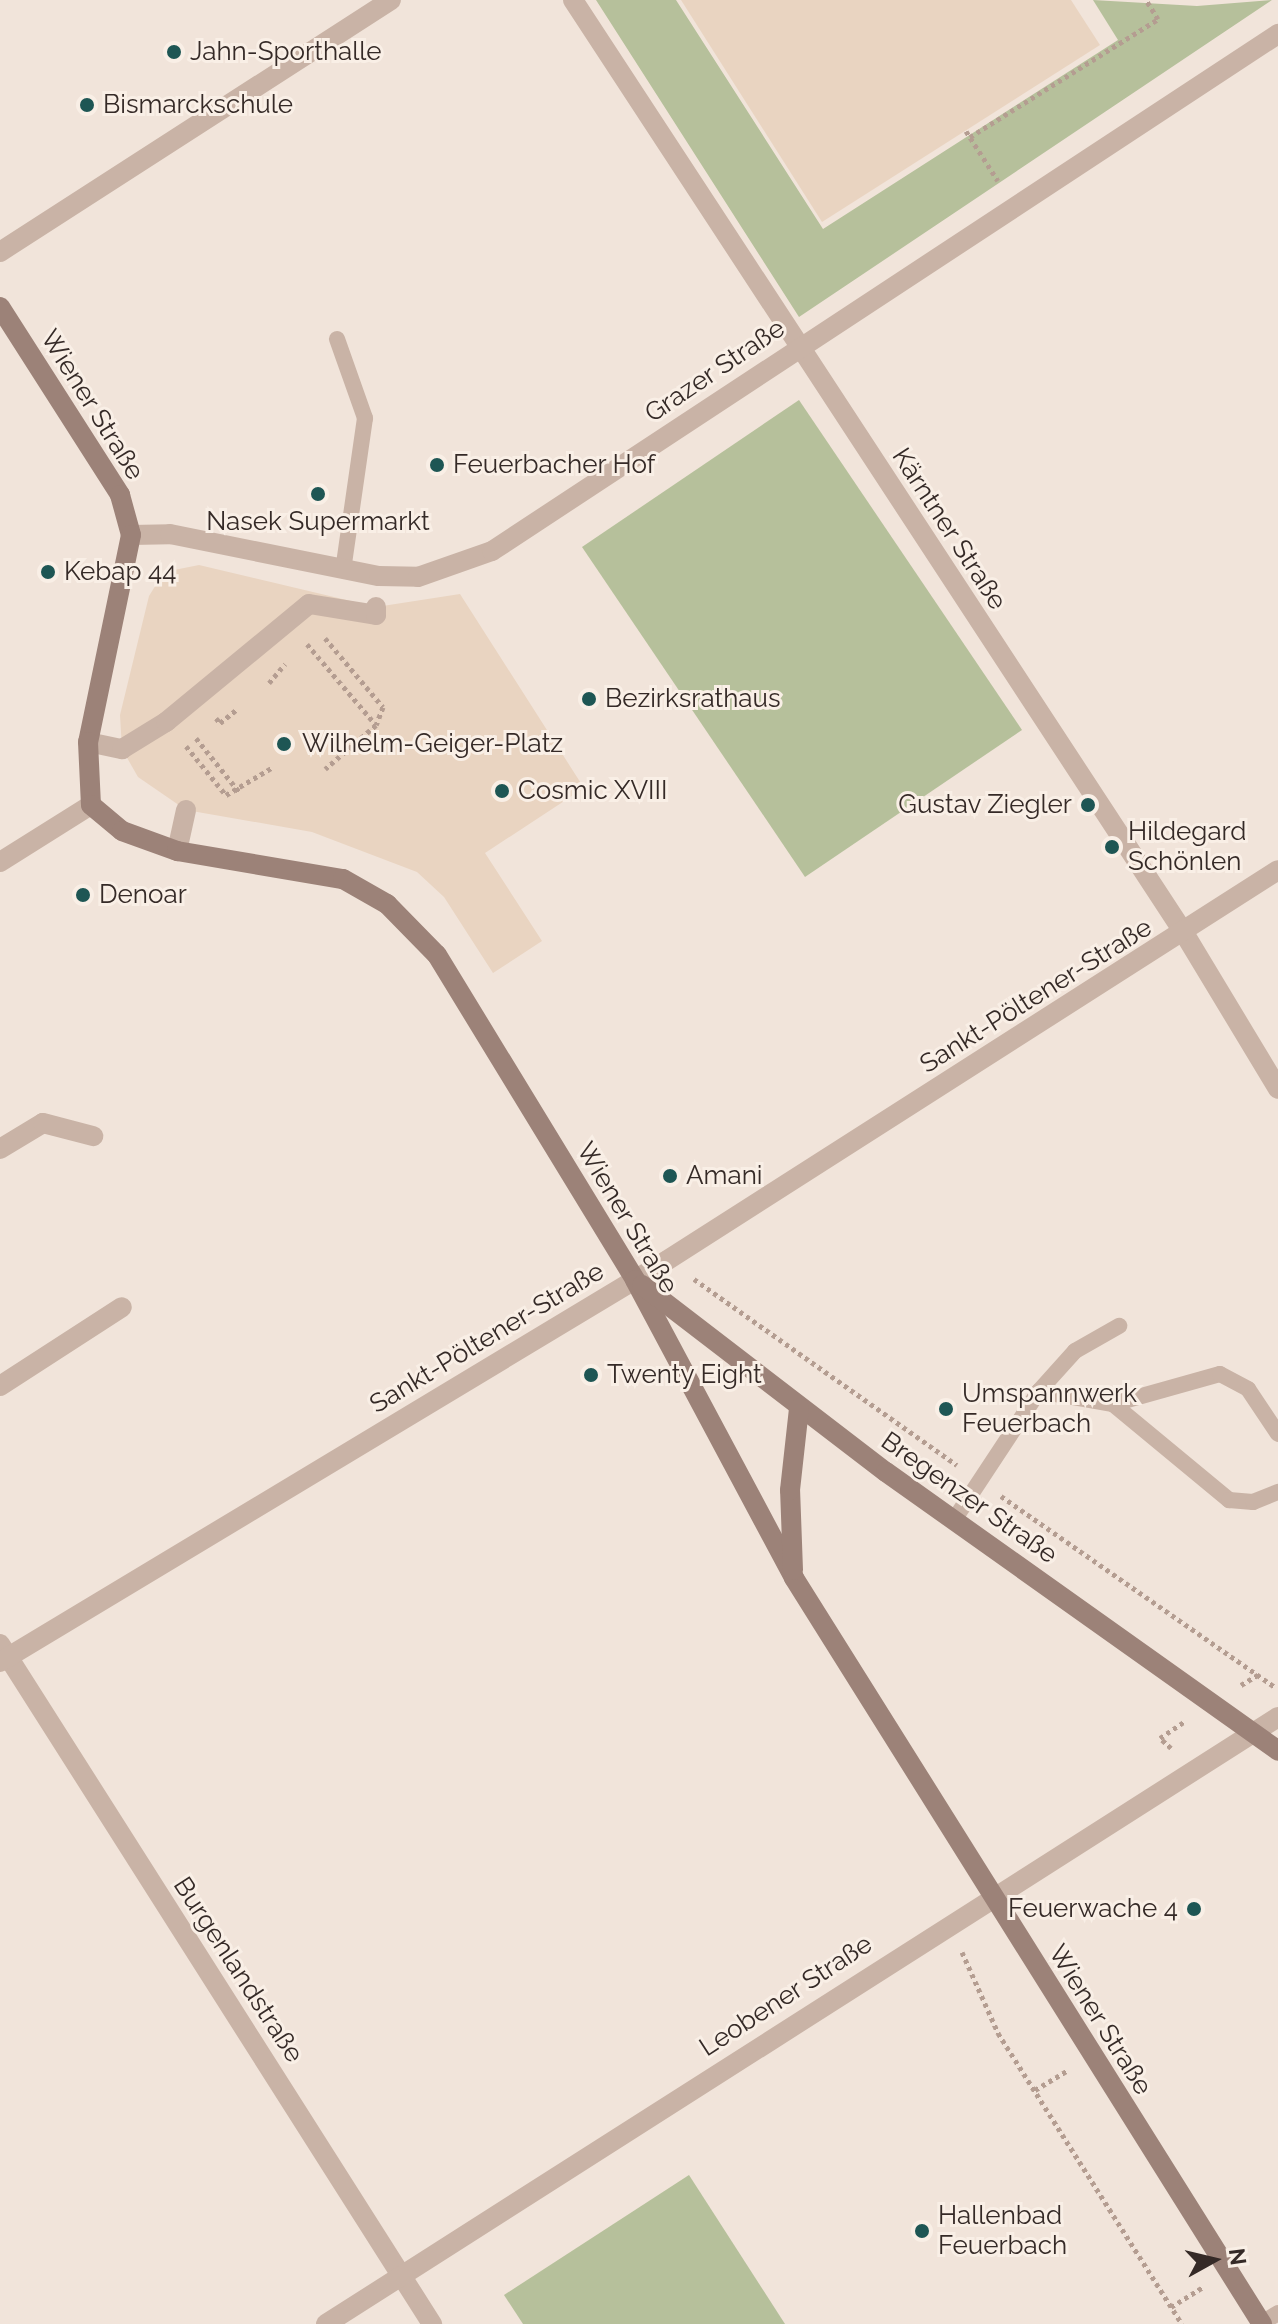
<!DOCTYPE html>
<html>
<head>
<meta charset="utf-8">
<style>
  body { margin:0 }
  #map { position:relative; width:1278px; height:2324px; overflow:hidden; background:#f1e4da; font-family:Raleway,sans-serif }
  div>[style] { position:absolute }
  .green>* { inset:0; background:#b6c09b }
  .plaza>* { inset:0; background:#e9d4c1 }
  .path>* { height:5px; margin-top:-2.5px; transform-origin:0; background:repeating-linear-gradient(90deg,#b49d91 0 4px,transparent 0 8px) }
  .lane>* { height:16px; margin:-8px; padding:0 8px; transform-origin:8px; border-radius:8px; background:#c9b3a6 }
  .street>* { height:20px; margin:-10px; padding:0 10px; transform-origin:10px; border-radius:10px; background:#c9b3a6 }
  .secondary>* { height:20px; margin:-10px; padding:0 10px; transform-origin:10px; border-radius:10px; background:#9c8278 }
  .dots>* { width:22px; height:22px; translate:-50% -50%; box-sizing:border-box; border:4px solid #f9efe6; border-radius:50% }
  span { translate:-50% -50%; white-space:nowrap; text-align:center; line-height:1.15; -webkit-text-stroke:6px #f9efe6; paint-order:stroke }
  .poi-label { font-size:26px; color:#352a27 }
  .left { translate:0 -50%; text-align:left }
  .right { translate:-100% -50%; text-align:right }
  .street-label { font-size:26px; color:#352a27 }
  .north { position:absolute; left:1174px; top:2220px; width:80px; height:80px; -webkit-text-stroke:6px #f9efe6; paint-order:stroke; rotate:82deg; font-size:22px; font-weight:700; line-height:32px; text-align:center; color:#352a27 }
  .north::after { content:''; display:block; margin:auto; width:28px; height:36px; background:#352a27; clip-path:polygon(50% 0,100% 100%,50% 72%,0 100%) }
</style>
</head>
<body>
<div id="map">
  <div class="green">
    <div style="clip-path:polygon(596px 0,676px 0,823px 229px,1118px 40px,1093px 0,1197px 6px,1272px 0,799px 317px)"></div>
    <div style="clip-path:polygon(799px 400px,1022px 730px,805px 877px,582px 547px)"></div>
    <div style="clip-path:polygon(689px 2175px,785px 2324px,523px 2324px,504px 2295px)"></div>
  </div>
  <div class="plaza">
    <div style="clip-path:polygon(681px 0,1071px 0,1100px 45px,822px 222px)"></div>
    <div style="clip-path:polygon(199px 565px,376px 607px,460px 594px,584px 788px,485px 853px,542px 941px,493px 973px,444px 897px,417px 872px,312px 832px,186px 810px,138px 777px,122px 749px,120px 715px,149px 596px,164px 572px)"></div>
  </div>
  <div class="path">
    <div style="left:966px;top:131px;width:59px;rotate:57.4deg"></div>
    <div style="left:970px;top:137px;width:222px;rotate:-32.1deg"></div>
    <div style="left:1158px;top:19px;width:22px;rotate:-122deg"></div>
    <div style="left:325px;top:638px;width:90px;rotate:50deg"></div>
    <div style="left:383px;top:707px;width:19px;rotate:111deg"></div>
    <div style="left:376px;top:725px;width:67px;rotate:139.2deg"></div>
    <div style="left:307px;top:644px;width:106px;rotate:49.6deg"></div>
    <div style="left:269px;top:683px;width:25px;rotate:-50deg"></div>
    <div style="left:216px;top:718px;width:6px;rotate:51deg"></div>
    <div style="left:220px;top:723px;width:21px;rotate:-39deg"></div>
    <div style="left:196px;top:738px;width:70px;rotate:51.3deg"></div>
    <div style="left:186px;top:746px;width:63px;rotate:50.8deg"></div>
    <div style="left:226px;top:795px;width:55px;rotate:-30.8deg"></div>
    <div style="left:694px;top:1279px;width:322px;rotate:35.3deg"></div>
    <div style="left:1001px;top:1496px;width:334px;rotate:34.9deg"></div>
    <div style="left:1241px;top:1685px;width:23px;rotate:-31deg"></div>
    <div style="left:1171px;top:1748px;width:15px;rotate:-138deg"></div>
    <div style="left:1160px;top:1738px;width:30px;rotate:-34deg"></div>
    <div style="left:962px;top:1952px;width:89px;rotate:66deg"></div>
    <div style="left:998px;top:2033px;width:344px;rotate:57.7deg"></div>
    <div style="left:1035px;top:2090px;width:39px;rotate:-31deg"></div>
    <div style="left:1171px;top:2307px;width:39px;rotate:-32deg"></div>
  </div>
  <div class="lane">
    <div style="left:337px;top:339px;width:84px;rotate:70.5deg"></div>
    <div style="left:365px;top:418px;width:154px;rotate:98.2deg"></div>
    <div style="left:1039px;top:1391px;width:75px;rotate:10deg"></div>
    <div style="left:1113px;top:1404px;width:111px;rotate:-15.7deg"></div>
    <div style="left:1220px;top:1374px;width:32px;rotate:28deg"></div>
    <div style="left:1248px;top:1389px;width:54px;rotate:56.3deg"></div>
    <div style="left:1113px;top:1404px;width:151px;rotate:39.6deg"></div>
    <div style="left:1229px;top:1500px;width:24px;rotate:5deg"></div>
    <div style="left:1253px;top:1502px;width:27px;rotate:-22deg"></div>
    <div style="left:954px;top:1520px;width:154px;rotate:-56.6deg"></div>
    <div style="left:1039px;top:1391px;width:54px;rotate:-48deg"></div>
    <div style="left:1075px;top:1351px;width:51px;rotate:-29.6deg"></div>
    <div style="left:1262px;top:2323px;width:19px;rotate:-32deg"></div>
  </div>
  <div class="street">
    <div style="left:573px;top:0;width:1115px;rotate:56.78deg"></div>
    <div style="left:1184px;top:933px;width:182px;rotate:58.9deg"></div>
    <div style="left:0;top:252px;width:465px;rotate:-32.8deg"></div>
    <div style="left:131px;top:535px;width:39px;rotate:-1deg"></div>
    <div style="left:170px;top:534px;width:213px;rotate:11.4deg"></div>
    <div style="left:379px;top:576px;width:39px;rotate:1deg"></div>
    <div style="left:418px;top:577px;width:78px;rotate:-19.4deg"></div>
    <div style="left:492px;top:551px;width:941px;rotate:-33.34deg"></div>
    <div style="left:88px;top:742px;width:35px;rotate:12deg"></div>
    <div style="left:122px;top:749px;width:52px;rotate:-31.5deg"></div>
    <div style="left:166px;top:722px;width:185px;rotate:-39.5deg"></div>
    <div style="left:309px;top:604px;width:68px;rotate:9.3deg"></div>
    <div style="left:376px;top:615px;width:8px;rotate:-90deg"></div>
    <div style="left:177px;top:851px;width:42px;rotate:-77.6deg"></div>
    <div style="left:0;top:862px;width:107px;rotate:-32.1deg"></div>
    <div style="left:0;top:1149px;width:50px;rotate:-31.2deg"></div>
    <div style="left:43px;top:1123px;width:52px;rotate:14.6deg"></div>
    <div style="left:0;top:1386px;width:145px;rotate:-32.9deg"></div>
    <div style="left:0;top:1644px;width:806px;rotate:57.57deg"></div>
    <div style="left:0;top:1662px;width:777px;rotate:-31.05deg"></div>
    <div style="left:666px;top:1261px;width:726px;rotate:-32.57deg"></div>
    <div style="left:326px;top:2324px;width:1129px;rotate:-32.52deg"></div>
  </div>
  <div class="secondary">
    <div style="left:0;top:307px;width:223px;rotate:57.4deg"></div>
    <div style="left:120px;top:495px;width:41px;rotate:74.6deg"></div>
    <div style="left:131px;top:535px;width:211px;rotate:101.7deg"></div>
    <div style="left:88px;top:742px;width:63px;rotate:87.3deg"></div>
    <div style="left:91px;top:805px;width:40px;rotate:40deg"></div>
    <div style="left:122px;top:831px;width:59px;rotate:20deg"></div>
    <div style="left:177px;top:851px;width:168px;rotate:9.6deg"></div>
    <div style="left:343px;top:879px;width:51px;rotate:29.6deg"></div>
    <div style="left:387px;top:904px;width:71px;rotate:45.6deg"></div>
    <div style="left:437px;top:955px;width:381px;rotate:58.6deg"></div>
    <div style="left:635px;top:1280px;width:338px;rotate:61.9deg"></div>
    <div style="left:794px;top:1578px;width:881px;rotate:57.9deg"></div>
    <div style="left:642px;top:1285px;width:307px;rotate:37.5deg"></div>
    <div style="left:886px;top:1472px;width:481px;rotate:35.4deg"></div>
    <div style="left:793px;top:1570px;width:80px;rotate:-92.1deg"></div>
    <div style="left:790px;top:1490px;width:82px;rotate:-83.7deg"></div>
  </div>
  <div class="dots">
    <div style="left:174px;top:52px;background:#1e5654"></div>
    <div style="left:87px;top:105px;background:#1e5654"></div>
    <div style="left:437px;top:465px;background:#1e5654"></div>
    <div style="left:318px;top:494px;background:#1e5654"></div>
    <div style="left:48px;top:572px;background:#1e5654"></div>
    <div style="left:589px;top:699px;background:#1e5654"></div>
    <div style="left:284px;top:744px;background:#1e5654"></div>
    <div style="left:502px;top:791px;background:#1e5654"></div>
    <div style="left:1088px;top:805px;background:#1e5654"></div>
    <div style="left:1112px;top:847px;background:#1e5654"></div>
    <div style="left:83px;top:895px;background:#1e5654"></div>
    <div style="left:670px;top:1176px;background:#1e5654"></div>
    <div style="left:591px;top:1375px;background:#1e5654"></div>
    <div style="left:946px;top:1409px;background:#1e5654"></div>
    <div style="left:1194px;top:1909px;background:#1e5654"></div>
    <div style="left:922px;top:2231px;background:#1e5654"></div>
  </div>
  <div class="poi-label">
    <span class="left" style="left:190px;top:52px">Jahn-Sporthalle</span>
    <span class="left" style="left:103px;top:105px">Bismarckschule</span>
    <span class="left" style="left:453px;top:465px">Feuerbacher Hof</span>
    <span style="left:318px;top:522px">Nasek Supermarkt</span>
    <span class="left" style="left:64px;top:572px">Kebap 44</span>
    <span class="left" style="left:605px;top:699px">Bezirksrathaus</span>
    <span class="left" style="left:302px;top:744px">Wilhelm-Geiger-Platz</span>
    <span class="left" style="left:518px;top:791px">Cosmic XVIII</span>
    <span class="right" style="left:1072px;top:805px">Gustav Ziegler</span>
    <span class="left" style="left:1128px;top:847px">Hildegard<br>Schönlen</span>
    <span class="left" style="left:99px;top:895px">Denoar</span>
    <span class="left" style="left:686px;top:1176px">Amani</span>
    <span class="left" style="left:607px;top:1375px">Twenty Eight</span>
    <span class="left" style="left:962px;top:1409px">Umspannwerk<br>Feuerbach</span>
    <span class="right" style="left:1178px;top:1909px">Feuerwache 4</span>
    <span class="left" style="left:938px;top:2231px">Hallenbad<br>Feuerbach</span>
  </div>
  <div class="street-label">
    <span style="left:715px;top:371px;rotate:-34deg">Grazer Straße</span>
    <span style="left:92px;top:405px;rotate:58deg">Wiener Straße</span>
    <span style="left:949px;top:529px;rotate:57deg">Kärntner Straße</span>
    <span style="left:1036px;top:996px;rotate:-32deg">Sankt-Pöltener-Straße</span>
    <span style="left:627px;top:1218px;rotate:59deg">Wiener Straße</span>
    <span style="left:487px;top:1338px;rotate:-31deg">Sankt-Pöltener-Straße</span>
    <span style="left:969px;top:1498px;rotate:35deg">Bregenzer Straße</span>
    <span style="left:238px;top:1970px;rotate:57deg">Burgenlandstraße</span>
    <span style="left:786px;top:1996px;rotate:-33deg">Leobener Straße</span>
    <span style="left:1100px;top:2020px;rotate:58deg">Wiener Straße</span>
  </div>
  <div class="north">N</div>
</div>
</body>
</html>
